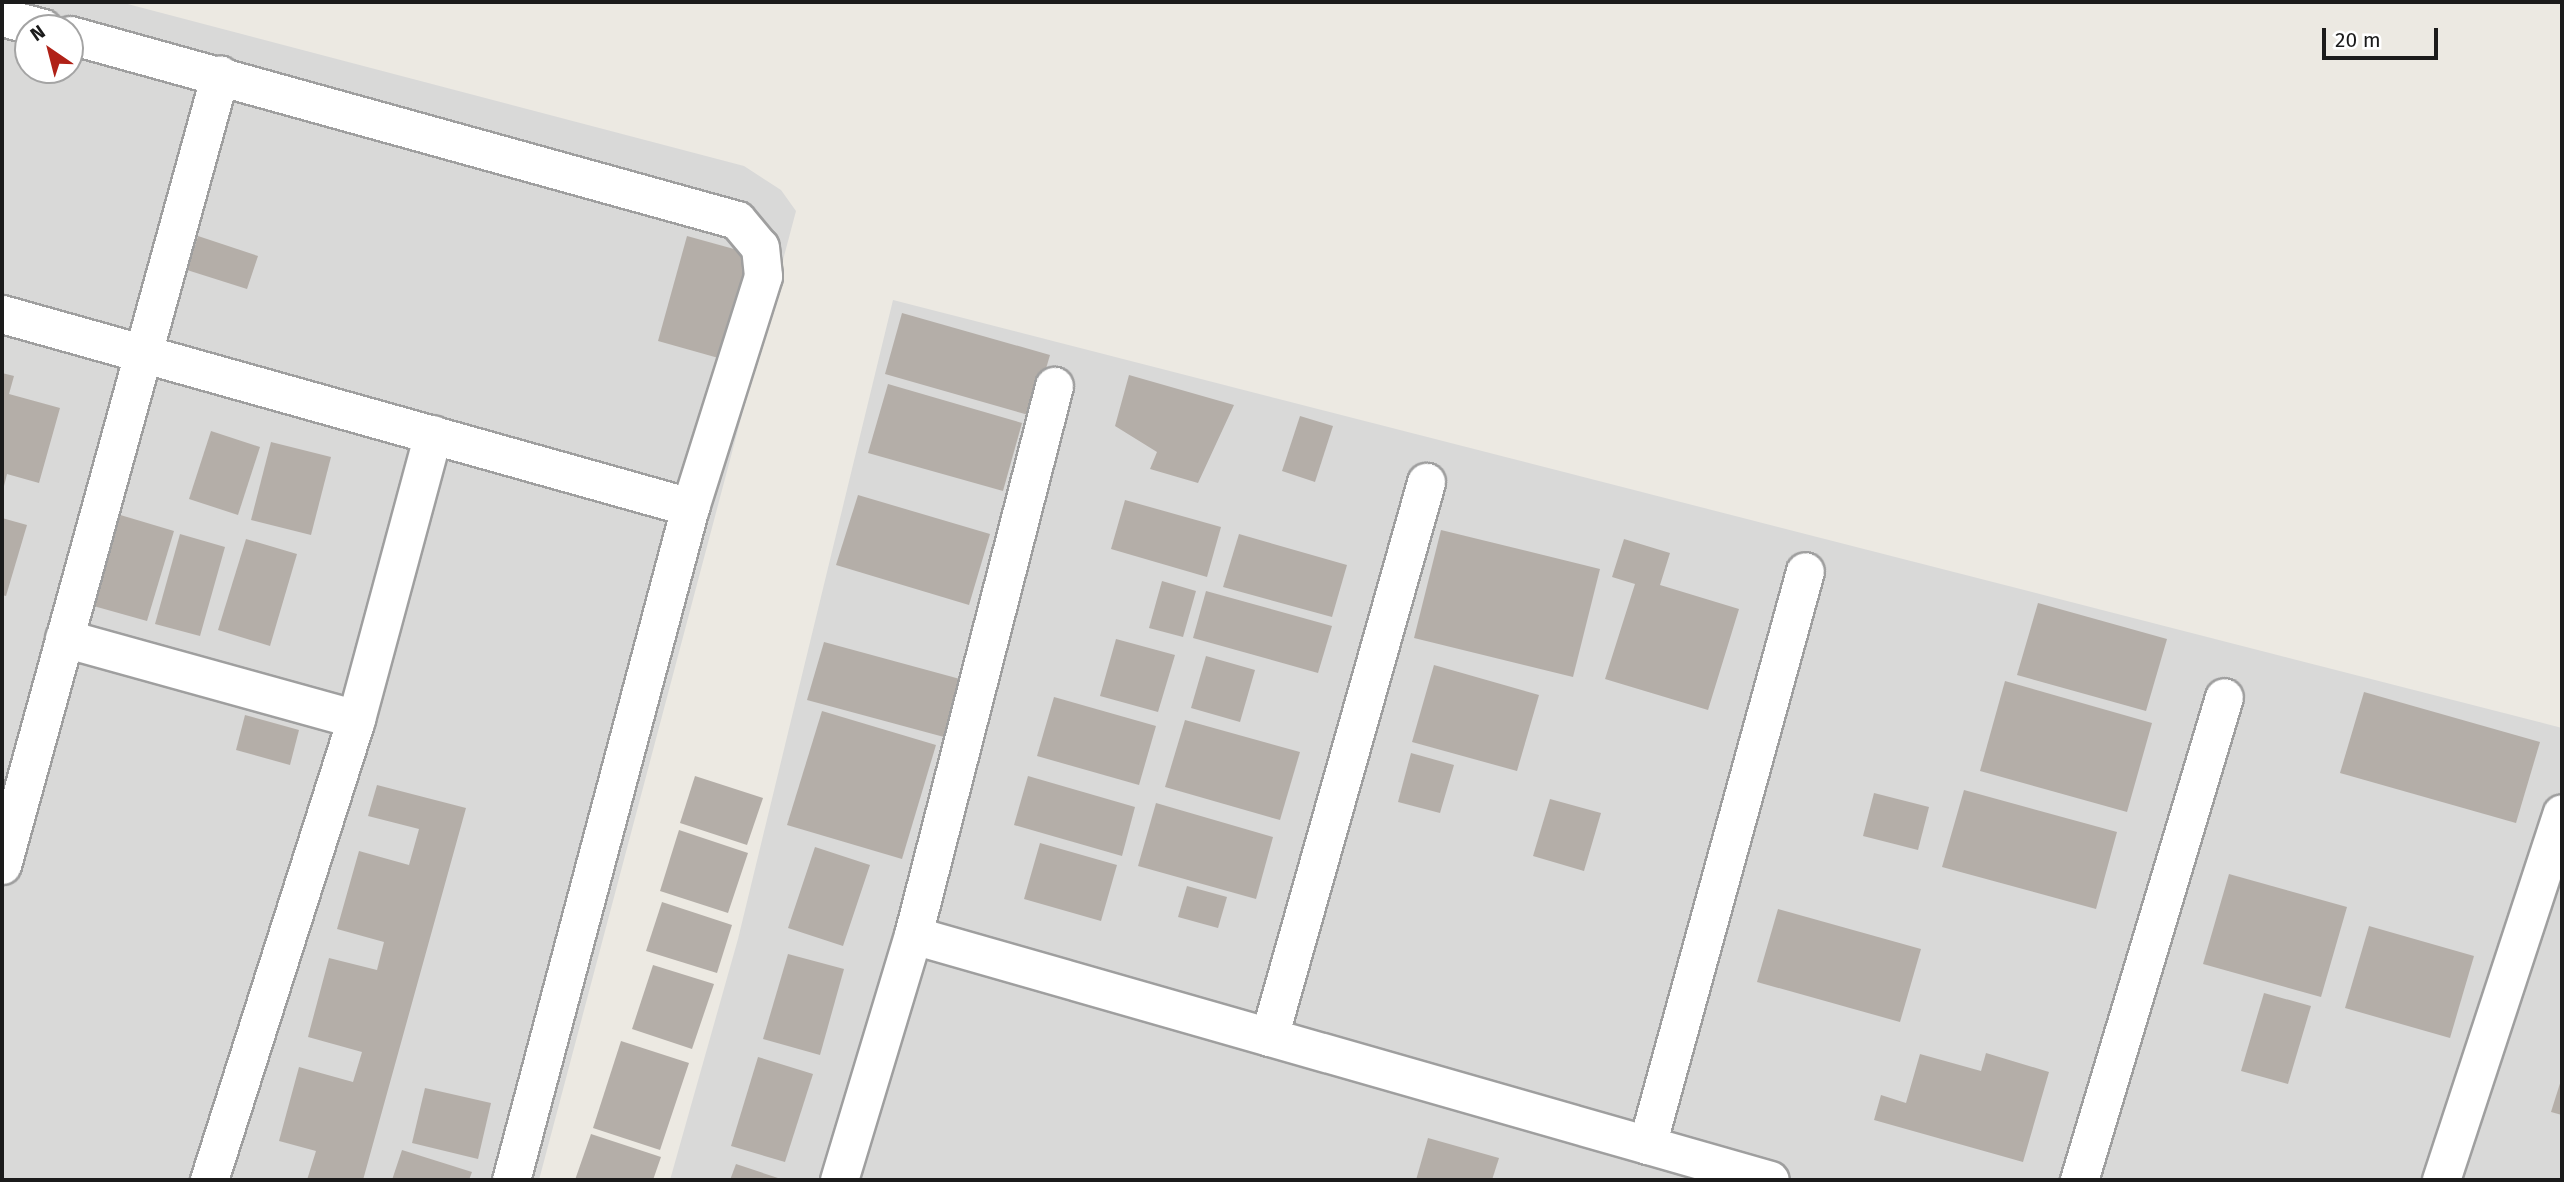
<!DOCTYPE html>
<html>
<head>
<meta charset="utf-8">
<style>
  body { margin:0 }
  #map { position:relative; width:2564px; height:1182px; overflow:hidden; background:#ece9e2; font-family:"Fira Sans",sans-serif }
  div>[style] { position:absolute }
  .residential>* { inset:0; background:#d9d9d8 }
  .building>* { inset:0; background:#b4aea8 }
  .roads { filter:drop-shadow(2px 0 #9f9f9f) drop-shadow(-2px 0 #9f9f9f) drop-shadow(0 2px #9f9f9f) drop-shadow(0 -2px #9f9f9f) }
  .street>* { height:37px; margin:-18.5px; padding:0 18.5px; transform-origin:18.5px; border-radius:18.5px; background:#fff }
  span { translate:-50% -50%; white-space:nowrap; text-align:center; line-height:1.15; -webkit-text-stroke:5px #fff; paint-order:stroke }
  .frame { position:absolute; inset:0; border:4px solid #1b1b1b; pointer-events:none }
  .north { position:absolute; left:14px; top:14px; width:70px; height:70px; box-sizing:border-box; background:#fff; border:2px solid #a4a4a4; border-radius:50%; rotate:325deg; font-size:19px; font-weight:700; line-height:28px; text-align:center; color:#1b1b1b }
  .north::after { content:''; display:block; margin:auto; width:24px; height:32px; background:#b02117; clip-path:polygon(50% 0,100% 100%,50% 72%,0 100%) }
  .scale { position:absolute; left:2322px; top:28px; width:116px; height:32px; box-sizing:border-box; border:4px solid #1b1b1b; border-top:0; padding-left:9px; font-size:21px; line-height:24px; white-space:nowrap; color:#1b1b1b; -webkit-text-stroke:5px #fff; paint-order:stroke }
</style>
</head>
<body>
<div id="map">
  <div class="residential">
    <div style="clip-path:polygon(evenodd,2px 2px,120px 2px,744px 166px,781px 190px,796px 211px,539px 1180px,2px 1180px,2px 2px,28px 28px,70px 28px,70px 70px,28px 70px,28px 28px)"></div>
    <div style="clip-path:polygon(893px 300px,2562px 728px,2562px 1180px,670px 1180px,738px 939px)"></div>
  </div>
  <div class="building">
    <div style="clip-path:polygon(198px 236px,258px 256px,247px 289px,187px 270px)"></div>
    <div style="clip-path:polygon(687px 236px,752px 254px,722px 359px,658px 341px)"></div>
    <div style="clip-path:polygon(902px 313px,1050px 355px,1032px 416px,885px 374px)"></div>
    <div style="clip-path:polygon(2px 373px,14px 376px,9px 394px,60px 408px,39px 483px,7px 474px,3px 490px)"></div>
    <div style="clip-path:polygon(1129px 375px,1234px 405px,1198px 483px,1150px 469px,1157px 452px,1115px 426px)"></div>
    <div style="clip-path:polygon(888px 384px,1022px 423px,1003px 491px,868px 453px)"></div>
    <div style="clip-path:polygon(1300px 416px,1333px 426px,1315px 482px,1282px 471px)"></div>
    <div style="clip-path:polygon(211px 431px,260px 447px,238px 515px,189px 499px)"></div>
    <div style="clip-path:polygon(271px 442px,331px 457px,311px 535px,251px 520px)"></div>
    <div style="clip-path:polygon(858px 495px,990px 534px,969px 605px,836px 565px)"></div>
    <div style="clip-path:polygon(1125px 500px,1221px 527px,1207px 577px,1111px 549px)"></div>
    <div style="clip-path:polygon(117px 514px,174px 531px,147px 621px,90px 605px)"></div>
    <div style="clip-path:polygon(2px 518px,27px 525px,6px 596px,2px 595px)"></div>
    <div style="clip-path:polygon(1441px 530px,1600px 569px,1573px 677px,1414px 638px)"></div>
    <div style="clip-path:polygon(180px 534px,225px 547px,200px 636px,155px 624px)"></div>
    <div style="clip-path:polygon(1239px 534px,1347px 565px,1332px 617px,1223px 587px)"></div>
    <div style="clip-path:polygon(246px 539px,297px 554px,270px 646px,218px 630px)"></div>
    <div style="clip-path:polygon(1624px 539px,1670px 553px,1660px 585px,1739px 609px,1708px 710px,1605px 679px,1635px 584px,1612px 577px)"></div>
    <div style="clip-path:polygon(1162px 581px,1196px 591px,1183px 637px,1149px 628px)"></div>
    <div style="clip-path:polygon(1206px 591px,1332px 626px,1318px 673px,1193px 638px)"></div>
    <div style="clip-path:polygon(2038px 603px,2167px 639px,2146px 711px,2017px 675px)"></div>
    <div style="clip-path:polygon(1116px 639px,1175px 655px,1158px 712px,1100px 696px)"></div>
    <div style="clip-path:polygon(824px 642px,960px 679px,944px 737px,807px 700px)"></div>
    <div style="clip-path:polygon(1206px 656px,1255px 670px,1240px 722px,1191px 708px)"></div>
    <div style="clip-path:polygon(1434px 665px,1539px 695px,1517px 771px,1412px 742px)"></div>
    <div style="clip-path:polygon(2005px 681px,2152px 723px,2127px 812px,1980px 771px)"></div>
    <div style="clip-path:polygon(2364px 692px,2540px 742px,2516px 823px,2340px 773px)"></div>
    <div style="clip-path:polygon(1054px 697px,1156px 726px,1139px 785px,1037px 756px)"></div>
    <div style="clip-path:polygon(822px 711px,936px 745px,902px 859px,787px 825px)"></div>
    <div style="clip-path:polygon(245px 715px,299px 730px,290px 765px,236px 750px)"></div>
    <div style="clip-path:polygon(1185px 720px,1300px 752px,1280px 820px,1165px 787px)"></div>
    <div style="clip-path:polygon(1411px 753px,1454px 765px,1440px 813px,1398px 802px)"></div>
    <div style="clip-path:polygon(695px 776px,763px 798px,747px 845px,680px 823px)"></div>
    <div style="clip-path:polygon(1028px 776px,1135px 807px,1122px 856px,1014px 825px)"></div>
    <div style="clip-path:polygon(377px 785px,466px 808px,363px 1180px,307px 1180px,316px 1151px,279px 1141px,299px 1067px,353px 1082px,362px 1052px,308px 1037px,329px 958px,377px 970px,384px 942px,337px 929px,359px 851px,409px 865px,419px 829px,368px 816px)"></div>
    <div style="clip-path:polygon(1964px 790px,2117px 832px,2096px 909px,1942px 867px)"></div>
    <div style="clip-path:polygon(1874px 793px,1929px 807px,1918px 850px,1863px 836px)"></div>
    <div style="clip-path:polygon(1550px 799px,1601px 813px,1584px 871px,1533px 856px)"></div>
    <div style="clip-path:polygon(1156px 803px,1273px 837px,1256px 899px,1138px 866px)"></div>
    <div style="clip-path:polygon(679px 830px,748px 853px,728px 913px,660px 891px)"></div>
    <div style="clip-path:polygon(1040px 843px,1117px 865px,1101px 921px,1024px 899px)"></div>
    <div style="clip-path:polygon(815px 847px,870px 865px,843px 946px,788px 928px)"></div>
    <div style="clip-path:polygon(2229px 874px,2347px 907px,2321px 997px,2203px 964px)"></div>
    <div style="clip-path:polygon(1187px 886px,1227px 897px,1218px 928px,1178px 917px)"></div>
    <div style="clip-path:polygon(662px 902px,732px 925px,717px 973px,646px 951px)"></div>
    <div style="clip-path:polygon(1778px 909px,1921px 949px,1900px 1022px,1757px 982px)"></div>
    <div style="clip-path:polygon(2369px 926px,2474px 956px,2450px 1038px,2345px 1008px)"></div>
    <div style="clip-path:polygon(788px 954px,844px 969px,820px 1055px,763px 1039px)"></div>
    <div style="clip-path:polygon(653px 965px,714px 984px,692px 1049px,632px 1029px)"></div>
    <div style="clip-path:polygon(2264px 993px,2311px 1006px,2288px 1084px,2241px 1071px)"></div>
    <div style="clip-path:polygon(621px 1041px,689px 1063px,660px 1150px,593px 1128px)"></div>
    <div style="clip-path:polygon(1986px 1053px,2049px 1072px,2023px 1162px,1874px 1120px,1881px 1095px,1906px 1103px,1920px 1054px,1981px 1071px)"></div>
    <div style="clip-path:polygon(758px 1057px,813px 1074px,785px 1162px,731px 1146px)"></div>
    <div style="clip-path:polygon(2562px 1077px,2562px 1115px,2551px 1112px)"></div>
    <div style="clip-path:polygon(425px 1088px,491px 1103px,478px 1159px,412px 1143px)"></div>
    <div style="clip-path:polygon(591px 1134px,661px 1157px,653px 1180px,575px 1180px)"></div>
    <div style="clip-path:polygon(1428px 1138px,1499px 1158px,1492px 1180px,1416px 1180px)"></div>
    <div style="clip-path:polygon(402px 1150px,472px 1172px,469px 1180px,392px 1180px)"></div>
    <div style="clip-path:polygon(736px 1164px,784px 1180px,730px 1180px)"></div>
  </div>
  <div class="roads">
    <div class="street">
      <div style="left:2px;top:17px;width:42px;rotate:15deg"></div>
      <div style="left:70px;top:35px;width:692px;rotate:15.5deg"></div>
      <div style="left:737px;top:220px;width:35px;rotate:50deg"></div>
      <div style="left:760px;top:247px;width:29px;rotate:84deg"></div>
      <div style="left:763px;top:276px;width:242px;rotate:107.5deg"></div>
      <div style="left:690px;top:507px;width:696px;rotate:104.89deg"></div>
      <div style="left:2px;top:314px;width:715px;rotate:15.67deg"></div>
      <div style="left:64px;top:638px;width:303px;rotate:15.5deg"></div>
      <div style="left:2px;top:865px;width:820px;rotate:-74.59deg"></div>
      <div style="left:913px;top:935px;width:891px;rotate:15.95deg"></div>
      <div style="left:1269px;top:1037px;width:577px;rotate:-74.2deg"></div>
      <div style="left:1647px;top:1145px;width:595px;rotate:-74.61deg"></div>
      <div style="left:209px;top:1180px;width:484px;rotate:-72.3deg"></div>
      <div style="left:356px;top:719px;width:295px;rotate:-74.9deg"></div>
      <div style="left:839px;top:1180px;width:256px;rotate:-73.2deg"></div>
      <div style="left:913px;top:935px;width:567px;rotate:-75.6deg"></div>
      <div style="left:2079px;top:1180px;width:504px;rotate:-73.29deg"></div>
      <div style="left:2441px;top:1180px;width:386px;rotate:-71.8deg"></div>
    </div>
  </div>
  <div class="frame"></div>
  <div class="north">N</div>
  <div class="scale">20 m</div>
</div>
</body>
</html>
